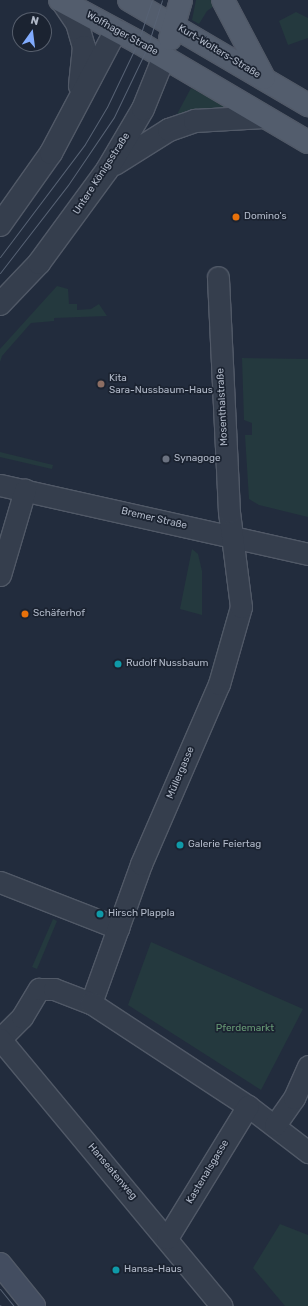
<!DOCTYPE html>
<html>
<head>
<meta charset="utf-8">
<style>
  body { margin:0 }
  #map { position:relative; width:308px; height:1306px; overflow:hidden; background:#222c3d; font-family:Rubik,sans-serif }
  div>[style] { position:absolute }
  .green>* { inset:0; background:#24393e }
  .roads { filter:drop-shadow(1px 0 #515967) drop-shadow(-1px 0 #515967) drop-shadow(0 1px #515967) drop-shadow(0 -1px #515967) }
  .minor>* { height:21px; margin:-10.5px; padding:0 10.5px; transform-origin:10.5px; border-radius:10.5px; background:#353e4d }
  .tertiary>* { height:22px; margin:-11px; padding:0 11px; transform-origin:11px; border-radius:11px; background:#353e4d }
  .secondary>* { height:22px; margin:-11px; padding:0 11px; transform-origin:11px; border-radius:11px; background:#434d60 }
  .primary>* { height:22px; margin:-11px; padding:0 11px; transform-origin:11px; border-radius:11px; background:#535d6d }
  .tram>* { height:1px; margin:-0.5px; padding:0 0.5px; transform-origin:0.5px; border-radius:0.5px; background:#576274 }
  .dots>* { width:11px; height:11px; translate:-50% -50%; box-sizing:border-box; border:2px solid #1b2331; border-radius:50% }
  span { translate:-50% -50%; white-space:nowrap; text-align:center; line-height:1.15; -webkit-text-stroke:3.5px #1b2331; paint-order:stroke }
  .street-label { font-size:10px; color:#b1b9c8 }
  .poi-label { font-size:10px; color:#b1b9c8 }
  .left { translate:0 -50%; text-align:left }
  .park-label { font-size:10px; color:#679a75 }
  .north { position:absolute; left:12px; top:12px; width:40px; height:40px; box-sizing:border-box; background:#1b2331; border:1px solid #575f6d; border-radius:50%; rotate:14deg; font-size:11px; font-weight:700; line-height:16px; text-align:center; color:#b1b9c8 }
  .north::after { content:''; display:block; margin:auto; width:14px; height:18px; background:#81abfd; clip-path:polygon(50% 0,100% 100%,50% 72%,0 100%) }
</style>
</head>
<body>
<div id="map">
  <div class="green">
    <div style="clip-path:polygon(196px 0,216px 0,217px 4px,207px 11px,199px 24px,192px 20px)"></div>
    <div style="clip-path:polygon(296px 12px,308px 18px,308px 38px,288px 45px,279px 21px)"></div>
    <div style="clip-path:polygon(191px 88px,236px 112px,175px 118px)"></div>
    <div style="clip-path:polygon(57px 286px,68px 289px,69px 304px,77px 304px,77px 310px,91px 309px,99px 304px,107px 316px,54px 318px,54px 321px,31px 323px,2px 356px,0 362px,0 349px)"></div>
    <div style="clip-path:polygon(242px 358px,308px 359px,308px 517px,259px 505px,249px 499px,245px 435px,252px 435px,252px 423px,244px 420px)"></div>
    <div style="clip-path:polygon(0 452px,53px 465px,52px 469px,0 457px)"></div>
    <div style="clip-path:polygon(192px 549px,198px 554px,202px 571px,202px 615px,180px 609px)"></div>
    <div style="clip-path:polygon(53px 919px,57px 921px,37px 969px,32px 967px)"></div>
    <div style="clip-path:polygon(151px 942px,303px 1009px,261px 1090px,128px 1005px)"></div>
    <div style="clip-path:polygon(280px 1224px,308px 1235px,308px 1306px,285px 1306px,253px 1268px)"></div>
  </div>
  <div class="roads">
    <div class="minor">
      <div style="left:0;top:485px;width:316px;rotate:12.6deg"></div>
      <div style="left:0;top:575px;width:89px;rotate:-73.6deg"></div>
      <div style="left:0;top:882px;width:127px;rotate:21.3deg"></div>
      <div style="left:91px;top:1003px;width:148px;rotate:-70.2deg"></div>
      <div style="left:141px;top:864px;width:196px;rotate:-66.6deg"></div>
      <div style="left:219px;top:684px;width:80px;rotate:-74.1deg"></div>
      <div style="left:241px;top:607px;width:96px;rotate:-97.2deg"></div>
      <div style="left:229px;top:512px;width:235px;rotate:-92.7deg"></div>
      <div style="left:0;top:1039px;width:31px;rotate:-45deg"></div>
      <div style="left:22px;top:1017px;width:33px;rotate:-59deg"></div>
      <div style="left:39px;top:989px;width:15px"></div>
      <div style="left:54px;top:989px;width:40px;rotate:21deg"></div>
      <div style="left:91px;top:1003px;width:188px;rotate:33.3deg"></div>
      <div style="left:248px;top:1106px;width:76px;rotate:37.5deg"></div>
      <div style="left:0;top:1039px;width:347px;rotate:50.3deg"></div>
      <div style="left:275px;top:1125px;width:33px;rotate:-55deg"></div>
      <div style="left:294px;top:1098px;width:35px;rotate:-66deg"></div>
      <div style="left:167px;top:1238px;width:155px;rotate:-58.5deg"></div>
    </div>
    <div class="tertiary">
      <div style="left:62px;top:1px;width:27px;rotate:56deg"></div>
      <div style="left:77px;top:23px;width:25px;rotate:74deg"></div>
      <div style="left:84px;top:47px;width:39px;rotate:96deg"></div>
      <div style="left:115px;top:164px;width:64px;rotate:-32.2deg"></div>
      <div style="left:169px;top:130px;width:28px;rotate:-19deg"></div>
      <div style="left:195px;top:121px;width:69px;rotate:-3.3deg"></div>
      <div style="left:0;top:225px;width:88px;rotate:-54.7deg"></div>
      <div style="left:51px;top:153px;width:139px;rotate:-62.1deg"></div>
      <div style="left:0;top:304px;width:57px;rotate:-46.4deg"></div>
      <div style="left:39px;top:263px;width:115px;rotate:-53.8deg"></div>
      <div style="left:107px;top:170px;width:71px;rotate:-59.5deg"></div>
      <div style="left:143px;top:109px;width:56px;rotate:-68deg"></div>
    </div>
    <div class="secondary">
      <div style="left:0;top:1264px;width:54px;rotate:51deg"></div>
    </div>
    <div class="primary">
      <div style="left:60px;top:0;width:89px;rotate:28.3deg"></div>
      <div style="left:138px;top:42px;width:197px;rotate:30.5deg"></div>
      <div style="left:129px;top:0;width:208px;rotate:30.4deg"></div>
      <div style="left:223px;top:0;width:88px;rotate:62.3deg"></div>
      <div style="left:170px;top:39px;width:41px;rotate:-74.2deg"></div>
    </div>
  </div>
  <div class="tram">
    <div style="left:0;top:257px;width:141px;rotate:-53deg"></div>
    <div style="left:85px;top:144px;width:43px;rotate:-59.3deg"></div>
    <div style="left:107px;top:107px;width:72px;rotate:-64.5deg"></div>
    <div style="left:138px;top:42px;width:44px;rotate:-71.6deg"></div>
    <div style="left:0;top:273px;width:111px;rotate:-52.3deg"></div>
    <div style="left:68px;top:185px;width:82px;rotate:-55.9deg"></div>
    <div style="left:114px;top:117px;width:76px;rotate:-64.4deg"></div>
    <div style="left:147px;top:48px;width:50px;rotate:-72.6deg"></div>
    <div style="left:0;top:1289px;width:22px;rotate:51deg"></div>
    <div style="left:0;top:1305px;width:1px;rotate:45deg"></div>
  </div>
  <div class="dots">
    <div style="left:236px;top:217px;background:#e8710a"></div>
    <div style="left:101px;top:384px;background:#8d6e63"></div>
    <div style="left:166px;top:459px;background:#6b7280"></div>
    <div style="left:25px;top:614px;background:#e8710a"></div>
    <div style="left:118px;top:664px;background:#0f9aa8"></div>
    <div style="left:180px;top:845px;background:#0f9aa8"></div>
    <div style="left:100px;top:914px;background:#0f9aa8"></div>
    <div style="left:116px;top:1270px;background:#0f9aa8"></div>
  </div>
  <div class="street-label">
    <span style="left:122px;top:34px;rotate:29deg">Wolfhager Straße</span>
    <span style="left:219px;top:52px;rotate:31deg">Kurt-Wolters-Straße</span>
    <span style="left:102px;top:174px;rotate:-57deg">Untere Königsstraße</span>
    <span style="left:223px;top:407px;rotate:-93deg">Mosenthalstraße</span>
    <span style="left:154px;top:519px;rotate:13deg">Bremer Straße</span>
    <span style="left:181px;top:773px;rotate:-67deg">Müllergasse</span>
    <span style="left:112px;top:1172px;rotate:50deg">Hanseatenweg</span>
    <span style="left:208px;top:1172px;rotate:-59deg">Kastenalsgasse</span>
  </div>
  <div class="poi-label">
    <span class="left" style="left:244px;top:217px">Domino's</span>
    <span class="left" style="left:109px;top:384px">Kita<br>Sara-Nussbaum-Haus</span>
    <span class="left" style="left:174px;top:459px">Synagoge</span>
    <span class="left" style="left:33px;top:614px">Schäferhof</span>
    <span class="left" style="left:126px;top:664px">Rudolf Nussbaum</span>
    <span class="left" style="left:188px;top:845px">Galerie Feiertag</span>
    <span class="left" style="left:108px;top:914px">Hirsch Plappla</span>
    <span class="left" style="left:124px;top:1270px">Hansa-Haus</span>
  </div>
  <div class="park-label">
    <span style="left:245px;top:1029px">Pferdemarkt</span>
  </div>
  <div class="north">N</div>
</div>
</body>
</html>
